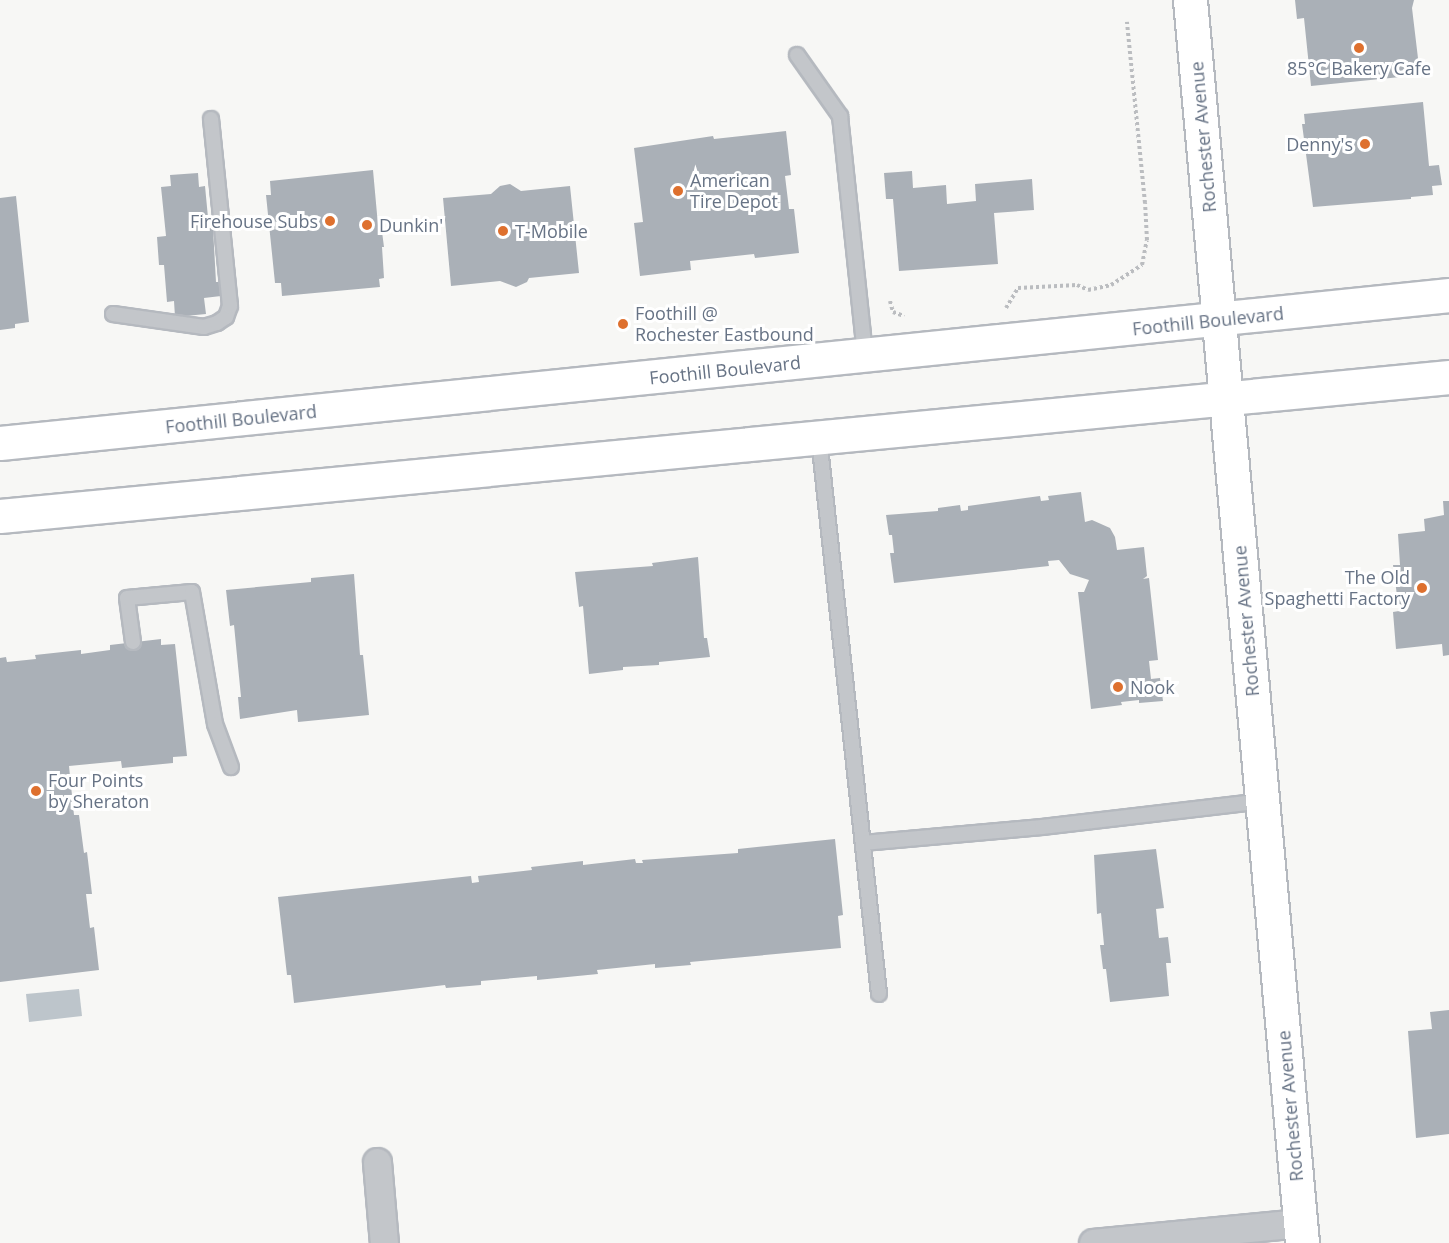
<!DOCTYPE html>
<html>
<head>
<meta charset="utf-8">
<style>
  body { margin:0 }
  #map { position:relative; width:1449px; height:1243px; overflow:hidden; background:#f7f7f5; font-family:"Open Sans",sans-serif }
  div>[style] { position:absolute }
  .water>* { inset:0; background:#bdc5cb }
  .building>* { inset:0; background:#aab0b7 }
  .path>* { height:4px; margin-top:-2px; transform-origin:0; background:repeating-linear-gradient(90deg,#bbbdc0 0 3px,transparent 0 6px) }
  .roads { filter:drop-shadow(2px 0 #b5b9bf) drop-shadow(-2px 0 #b5b9bf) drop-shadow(0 2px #b5b9bf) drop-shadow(0 -2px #b5b9bf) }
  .service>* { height:14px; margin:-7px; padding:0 7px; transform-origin:7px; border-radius:7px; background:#c3c6ca }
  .minor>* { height:27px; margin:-13.5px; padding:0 13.5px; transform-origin:13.5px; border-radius:13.5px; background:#c3c6ca }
  .secondary>* { height:33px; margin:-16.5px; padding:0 16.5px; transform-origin:16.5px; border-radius:16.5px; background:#fff }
  .primary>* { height:33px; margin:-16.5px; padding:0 16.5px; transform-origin:16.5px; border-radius:16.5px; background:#fff }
  .dots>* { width:16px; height:16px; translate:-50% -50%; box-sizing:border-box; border:3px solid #fff; border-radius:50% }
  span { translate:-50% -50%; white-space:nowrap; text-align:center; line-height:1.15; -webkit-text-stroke:6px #fff; paint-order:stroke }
  .poi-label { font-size:18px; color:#677385 }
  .right { translate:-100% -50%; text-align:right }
  .left { translate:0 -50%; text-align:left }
  .street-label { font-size:18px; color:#677385 }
</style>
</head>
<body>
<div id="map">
  <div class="water">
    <div style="clip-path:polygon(79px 989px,82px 1016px,29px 1022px,26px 994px)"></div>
  </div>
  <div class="building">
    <div style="clip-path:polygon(1295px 0,1414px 0,1412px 8px,1420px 75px,1311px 86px,1304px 18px,1297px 19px)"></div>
    <div style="clip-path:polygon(1423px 102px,1429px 166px,1439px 165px,1442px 185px,1432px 186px,1433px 195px,1411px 197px,1411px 199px,1313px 207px,1302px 124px,1305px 124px,1304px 114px)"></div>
    <div style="clip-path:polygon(786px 131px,791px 175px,785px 176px,789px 209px,794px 209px,799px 253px,755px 258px,754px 254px,690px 261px,691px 270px,640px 276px,634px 223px,643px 222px,634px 148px,713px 136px,714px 139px)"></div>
    <div style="clip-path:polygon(373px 170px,378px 225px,381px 224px,384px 247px,382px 247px,384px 278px,379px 279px,380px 287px,282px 296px,281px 283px,275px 283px,266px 195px,271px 195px,270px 181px)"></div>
    <div style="clip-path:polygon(912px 171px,913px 188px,946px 185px,947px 204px,976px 201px,975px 184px,1032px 179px,1034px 210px,994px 213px,998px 264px,899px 271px,893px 199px,886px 199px,884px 173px)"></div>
    <div style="clip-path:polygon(198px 173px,199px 187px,205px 186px,209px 228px,213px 228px,216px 282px,219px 282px,221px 296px,204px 298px,206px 314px,175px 317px,174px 301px,167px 302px,164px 265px,159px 265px,157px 237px,166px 236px,161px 187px,171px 186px,170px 175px)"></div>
    <div style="clip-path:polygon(510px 184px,521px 191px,570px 186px,579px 273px,529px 278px,527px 282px,516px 287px,500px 281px,451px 286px,443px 198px,491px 194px,500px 186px)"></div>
    <div style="clip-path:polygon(16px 196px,29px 322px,15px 324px,15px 328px,0 330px,0 198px)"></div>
    <div style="clip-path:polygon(1081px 492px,1085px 522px,1092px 520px,1110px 528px,1115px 537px,1117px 550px,1144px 547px,1147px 576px,1143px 579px,1149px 578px,1158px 660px,1149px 661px,1151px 679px,1160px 678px,1163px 701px,1139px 703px,1139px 700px,1121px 702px,1122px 705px,1091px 709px,1078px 592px,1084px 592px,1089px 580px,1070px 574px,1059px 560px,1048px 561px,1049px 566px,894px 583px,890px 553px,894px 553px,892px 535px,889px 535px,886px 515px,938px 511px,938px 508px,960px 505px,961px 511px,968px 510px,968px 506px,1040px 496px,1041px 501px,1049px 500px,1048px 496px)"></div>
    <div style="clip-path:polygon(1443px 501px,1449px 501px,1449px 655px,1443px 656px,1442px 644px,1396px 649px,1393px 612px,1399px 611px,1393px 565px,1400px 565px,1398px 534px,1425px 531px,1424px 519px,1444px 515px)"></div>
    <div style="clip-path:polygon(698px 557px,704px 638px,707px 638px,710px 657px,659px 662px,659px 665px,623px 667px,623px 670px,589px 674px,583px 606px,579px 607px,575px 572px,653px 566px,652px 563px)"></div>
    <div style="clip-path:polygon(354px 574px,360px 655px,363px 655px,369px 715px,298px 722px,297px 710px,240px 719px,238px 697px,241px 697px,234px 625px,230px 626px,226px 590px,311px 582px,311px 578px)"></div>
    <div style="clip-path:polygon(161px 639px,161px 645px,175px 644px,187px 756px,173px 757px,173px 763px,122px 768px,121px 761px,69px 766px,74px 815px,79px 815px,84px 853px,87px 852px,92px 894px,86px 894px,90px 928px,94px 927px,99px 970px,0 982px,0 658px,6px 657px,7px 662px,36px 659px,35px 655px,81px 650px,81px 654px,110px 650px,110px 645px)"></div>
    <div style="clip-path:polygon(835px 839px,843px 915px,838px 916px,841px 948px,690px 962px,691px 965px,655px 968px,655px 964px,597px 970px,598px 974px,537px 980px,537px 976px,481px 981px,481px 985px,446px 988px,445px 985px,294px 1003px,291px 975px,287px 975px,278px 897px,471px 876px,472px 883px,479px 882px,478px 876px,532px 870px,531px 867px,583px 861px,583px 865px,635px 859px,636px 863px,643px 863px,642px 860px,738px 853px,738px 849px)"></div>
    <div style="clip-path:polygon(1156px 849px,1164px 908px,1156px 909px,1159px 938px,1168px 937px,1171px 963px,1166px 963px,1169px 996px,1110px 1002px,1106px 969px,1103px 969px,1100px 945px,1104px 945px,1101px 913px,1097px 914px,1094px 855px)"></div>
    <div style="clip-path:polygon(1449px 1010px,1449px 1134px,1416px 1138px,1408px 1031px,1432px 1029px,1430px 1012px)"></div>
  </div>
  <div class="path">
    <div style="left:890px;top:301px;width:11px;rotate:75deg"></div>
    <div style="left:893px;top:312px;width:12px;rotate:20deg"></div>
    <div style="left:1006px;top:308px;width:23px;rotate:-59deg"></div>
    <div style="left:1018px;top:288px;width:59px;rotate:-2.9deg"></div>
    <div style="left:1077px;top:285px;width:12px;rotate:24deg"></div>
    <div style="left:1088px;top:290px;width:24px;rotate:-12deg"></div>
    <div style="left:1111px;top:285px;width:37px;rotate:-33deg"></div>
    <div style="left:1142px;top:265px;width:25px;rotate:-79deg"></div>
    <div style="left:1147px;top:240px;width:37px;rotate:-93deg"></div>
    <div style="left:1145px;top:203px;width:182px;rotate:-95.7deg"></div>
  </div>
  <div class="roads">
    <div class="service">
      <div style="left:797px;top:55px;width:75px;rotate:54.8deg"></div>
      <div style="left:840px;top:116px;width:240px;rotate:84deg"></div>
      <div style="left:113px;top:314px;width:92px;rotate:8.1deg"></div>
      <div style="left:204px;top:327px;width:14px;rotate:-17deg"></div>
      <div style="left:217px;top:323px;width:11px;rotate:-34deg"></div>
      <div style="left:226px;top:317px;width:12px;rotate:-70deg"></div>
      <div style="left:230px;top:306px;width:188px;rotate:-95.8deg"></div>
      <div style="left:819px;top:438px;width:559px;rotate:83.84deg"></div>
      <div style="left:133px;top:642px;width:44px;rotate:-97.8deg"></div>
      <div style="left:127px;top:598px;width:65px;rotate:-5.3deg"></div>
      <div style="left:192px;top:592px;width:134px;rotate:80.1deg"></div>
      <div style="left:215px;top:724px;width:46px;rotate:69.6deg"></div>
      <div style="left:863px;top:843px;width:180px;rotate:-5.1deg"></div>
      <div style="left:1042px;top:827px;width:223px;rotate:-6.7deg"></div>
    </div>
    <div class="minor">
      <div style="left:377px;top:1162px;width:81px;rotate:85.1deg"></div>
      <div style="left:1093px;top:1243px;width:208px;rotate:-5.5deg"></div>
    </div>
    <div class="secondary">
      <div style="left:1190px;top:0;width:1248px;rotate:84.85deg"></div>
    </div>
    <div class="primary">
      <div style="left:0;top:443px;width:1457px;rotate:-5.83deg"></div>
      <div style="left:0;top:516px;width:1456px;rotate:-5.48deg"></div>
    </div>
  </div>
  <div class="dots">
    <div style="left:1359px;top:48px;background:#de702e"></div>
    <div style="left:1365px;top:144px;background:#de702e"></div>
    <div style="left:678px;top:191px;background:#de702e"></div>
    <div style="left:330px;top:221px;background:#de702e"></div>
    <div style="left:367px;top:225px;background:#de702e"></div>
    <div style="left:503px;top:231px;background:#de702e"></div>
    <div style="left:623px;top:324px;background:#de702e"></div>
    <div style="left:1422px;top:588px;background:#de702e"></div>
    <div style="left:1118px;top:687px;background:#de702e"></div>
    <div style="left:36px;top:791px;background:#de702e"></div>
  </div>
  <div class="poi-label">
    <span style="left:1359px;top:68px">85°C Bakery Cafe</span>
    <span class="right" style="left:1353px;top:144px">Denny's</span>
    <span class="left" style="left:690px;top:191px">American<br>Tire Depot</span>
    <span class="right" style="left:318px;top:221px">Firehouse Subs</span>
    <span class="left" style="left:379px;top:225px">Dunkin'</span>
    <span class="left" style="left:515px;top:231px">T-Mobile</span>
    <span class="left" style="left:635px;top:324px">Foothill @<br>Rochester Eastbound</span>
    <span class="right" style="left:1410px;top:588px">The Old<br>Spaghetti Factory</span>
    <span class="left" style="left:1130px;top:687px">Nook</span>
    <span class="left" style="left:48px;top:791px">Four Points<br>by Sheraton</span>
  </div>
  <div class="street-label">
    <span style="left:1203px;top:137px;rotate:-95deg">Rochester Avenue</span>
    <span style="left:1208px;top:321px;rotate:-6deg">Foothill Boulevard</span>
    <span style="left:725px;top:370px;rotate:-6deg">Foothill Boulevard</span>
    <span style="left:241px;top:419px;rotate:-6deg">Foothill Boulevard</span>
    <span style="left:1246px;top:621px;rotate:-95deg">Rochester Avenue</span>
    <span style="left:1290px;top:1106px;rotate:-95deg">Rochester Avenue</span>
  </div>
</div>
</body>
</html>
